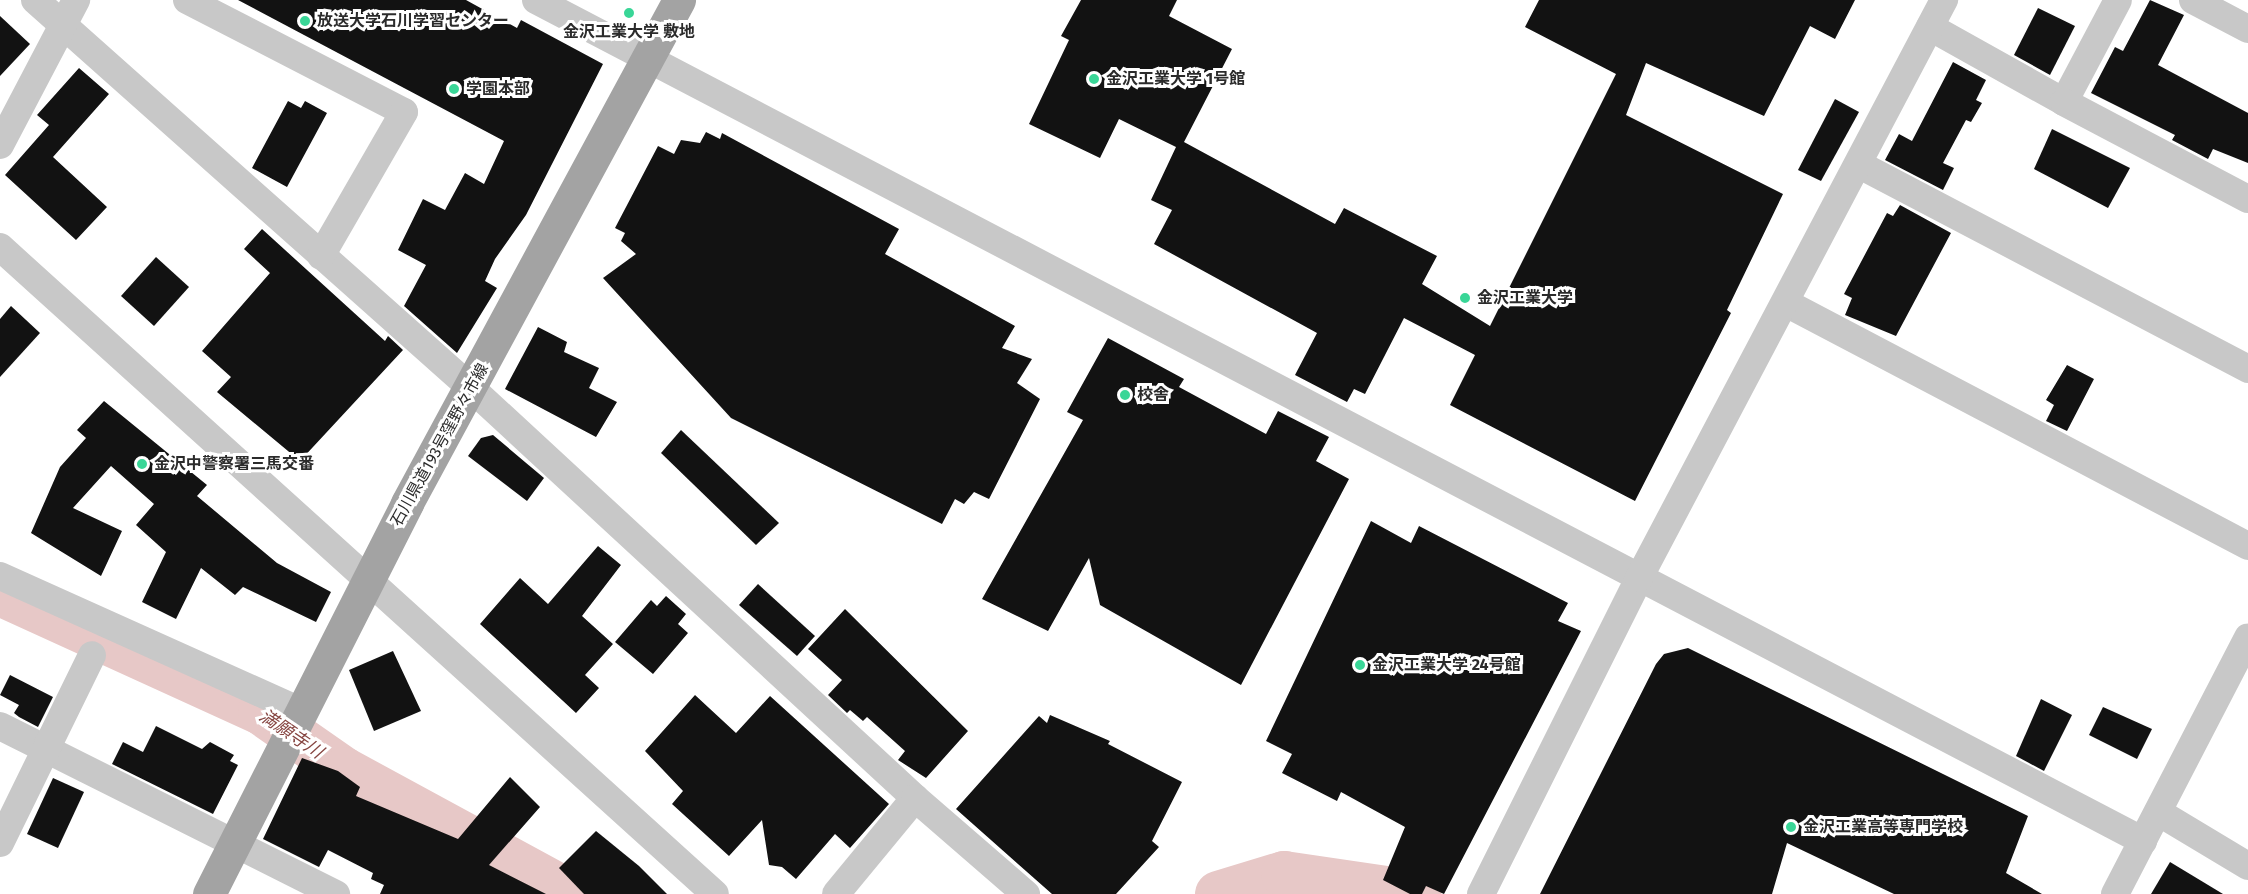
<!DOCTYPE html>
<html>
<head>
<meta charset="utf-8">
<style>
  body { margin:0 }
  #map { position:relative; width:2248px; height:894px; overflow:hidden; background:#fff; font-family:"Fira Sans","Noto Sans JP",sans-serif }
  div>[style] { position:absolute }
  .river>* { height:46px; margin:-23px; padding:0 23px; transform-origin:23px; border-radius:23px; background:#e7c8c7 }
  .building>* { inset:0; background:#121212 }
  .minor>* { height:28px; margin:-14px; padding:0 14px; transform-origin:14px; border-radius:14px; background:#c8c8c8 }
  .major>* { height:33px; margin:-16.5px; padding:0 16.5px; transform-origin:16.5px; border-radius:16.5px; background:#a3a3a3 }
  .dots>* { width:16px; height:16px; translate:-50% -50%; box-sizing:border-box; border:3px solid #fff; border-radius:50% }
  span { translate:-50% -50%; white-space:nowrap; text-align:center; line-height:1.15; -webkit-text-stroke:6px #fff; paint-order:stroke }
  .poi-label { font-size:16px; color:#2b2b2b; font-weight:700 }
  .left { translate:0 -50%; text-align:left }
  .street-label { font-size:16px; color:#2b2b2b }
  .water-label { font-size:18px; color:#864541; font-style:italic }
</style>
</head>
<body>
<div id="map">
  <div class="river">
    <div style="left:0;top:593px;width:287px;rotate:24.5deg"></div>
    <div style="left:261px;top:712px;width:101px;rotate:34.9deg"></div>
    <div style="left:344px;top:770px;width:260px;rotate:28.5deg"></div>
    <div style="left:1218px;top:894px;width:69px;rotate:-16.9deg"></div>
    <div style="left:1284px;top:874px;width:136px;rotate:8.4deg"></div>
  </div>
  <div class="building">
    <div style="clip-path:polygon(238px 0,466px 0,517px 28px,521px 20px,603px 64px,526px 215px,495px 259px,485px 281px,497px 288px,457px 353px,404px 306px,426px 265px,398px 250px,423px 199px,445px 210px,465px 173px,484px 184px,504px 141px)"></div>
    <div style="clip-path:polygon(1081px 0,1177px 0,1169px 16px,1232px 49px,1184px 142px,1335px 224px,1344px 208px,1437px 256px,1422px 284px,1490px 326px,1616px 74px,1525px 27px,1539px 0,1855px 0,1835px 39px,1810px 26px,1764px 116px,1646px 63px,1626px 115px,1783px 194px,1727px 310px,1731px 313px,1635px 501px,1450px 405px,1475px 355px,1404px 318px,1365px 394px,1354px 389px,1347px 402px,1295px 375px,1317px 333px,1154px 244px,1172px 210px,1151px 200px,1176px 147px,1119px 119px,1100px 158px,1029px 124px,1069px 40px,1061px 36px)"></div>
    <div style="clip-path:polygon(2150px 0,2184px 15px,2158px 65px,2248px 113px,2248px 163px,2213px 149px,2208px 159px,2172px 140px,2175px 135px,2091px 93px,2115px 47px,2123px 51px)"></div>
    <div style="clip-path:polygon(2038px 8px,2075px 26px,2050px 75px,2014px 55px)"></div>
    <div style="clip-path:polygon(0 16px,30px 44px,0 76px)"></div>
    <div style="clip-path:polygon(1953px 62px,1986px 80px,1976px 100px,1982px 103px,1971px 122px,1966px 120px,1943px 163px,1954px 168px,1943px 190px,1885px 160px,1899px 134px,1912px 141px)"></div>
    <div style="clip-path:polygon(79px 68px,109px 94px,53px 157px,107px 207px,76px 240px,5px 175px,49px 125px,37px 115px)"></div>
    <div style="clip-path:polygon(1835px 99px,1859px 112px,1821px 181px,1798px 170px)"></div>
    <div style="clip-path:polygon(288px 101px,301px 108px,305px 101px,327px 113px,287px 187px,252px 168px)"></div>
    <div style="clip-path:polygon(2052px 129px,2130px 168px,2108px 208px,2034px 169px)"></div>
    <div style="clip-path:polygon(706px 132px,720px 139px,722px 133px,899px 229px,885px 254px,1015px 326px,1002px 348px,1032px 359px,1017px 383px,1040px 399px,989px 499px,974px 492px,964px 504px,955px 499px,942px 524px,731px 418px,603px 278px,636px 254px,621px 241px,625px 233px,615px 228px,658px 146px,674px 154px,681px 140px,700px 143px)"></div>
    <div style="clip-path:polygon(1900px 205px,1951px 233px,1896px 336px,1845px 315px,1852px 298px,1844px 294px,1887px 213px,1893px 216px)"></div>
    <div style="clip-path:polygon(262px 229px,385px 341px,388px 336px,403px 350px,300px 461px,217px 392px,231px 377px,202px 351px,270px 273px,244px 249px)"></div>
    <div style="clip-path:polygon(156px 257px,189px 287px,154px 326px,121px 296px)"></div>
    <div style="clip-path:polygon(11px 306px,40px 333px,0 377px,0 319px)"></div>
    <div style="clip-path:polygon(538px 327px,567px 342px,564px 352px,599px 368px,589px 388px,617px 402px,596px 437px,505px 389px)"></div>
    <div style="clip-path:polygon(1108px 338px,1184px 379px,1179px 387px,1266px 434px,1278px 411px,1329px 437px,1316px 461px,1349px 479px,1241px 685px,1100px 605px,1089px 558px,1048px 631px,982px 599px,1083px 420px,1067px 412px)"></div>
    <div style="clip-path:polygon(2067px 365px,2094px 379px,2067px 431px,2046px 421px,2054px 405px,2046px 400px)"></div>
    <div style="clip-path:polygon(104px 401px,207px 485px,197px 496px,277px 563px,331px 592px,316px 622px,243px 587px,235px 595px,201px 568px,176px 619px,142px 602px,166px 552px,136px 525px,154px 504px,111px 466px,73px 508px,122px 531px,101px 576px,31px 533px,60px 467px,86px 438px,77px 430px)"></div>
    <div style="clip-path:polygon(681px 430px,779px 523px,756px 545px,661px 453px)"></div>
    <div style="clip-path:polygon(493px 435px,544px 478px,527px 501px,468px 456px,481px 438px)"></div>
    <div style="clip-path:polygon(1371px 521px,1411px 543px,1419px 526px,1568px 603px,1558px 621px,1581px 631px,1444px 894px,1426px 886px,1422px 894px,1410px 894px,1383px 880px,1405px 827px,1341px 792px,1337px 801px,1282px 773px,1292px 754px,1266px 741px)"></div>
    <div style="clip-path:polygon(598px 546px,621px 565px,582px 616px,613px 644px,585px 675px,599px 688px,576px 713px,480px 624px,520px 578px,548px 604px)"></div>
    <div style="clip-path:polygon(758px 584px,815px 636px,797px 656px,739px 605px)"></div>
    <div style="clip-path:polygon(666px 596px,686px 614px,678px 624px,688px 633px,653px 674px,615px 642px,651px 600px,657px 606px)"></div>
    <div style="clip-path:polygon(845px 609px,968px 731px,926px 778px,898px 760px,905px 751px,867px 717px,863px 721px,850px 710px,847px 713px,828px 695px,842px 680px,808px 649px)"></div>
    <div style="clip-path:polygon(1688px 648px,2028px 816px,2006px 873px,2042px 894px,1894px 894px,1787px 843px,1772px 894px,1540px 894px,1656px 664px,1664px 654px)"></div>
    <div style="clip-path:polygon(393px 651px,421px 711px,374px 731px,349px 670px)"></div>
    <div style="clip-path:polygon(10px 675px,53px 697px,38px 727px,19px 717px,14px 713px,19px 705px,0 695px)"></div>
    <div style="clip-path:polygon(695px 695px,736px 733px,770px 696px,889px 804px,850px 848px,835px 834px,796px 879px,782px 867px,769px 865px,762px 820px,729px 856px,672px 804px,683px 791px,645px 751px)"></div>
    <div style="clip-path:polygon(2041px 699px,2072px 715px,2044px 771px,2016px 756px)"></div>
    <div style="clip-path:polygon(2103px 707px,2152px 729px,2137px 759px,2089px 735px)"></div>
    <div style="clip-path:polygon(1050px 715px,1110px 741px,1108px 744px,1182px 782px,1152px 841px,1159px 847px,1116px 894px,1052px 894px,956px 809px,1039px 716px,1047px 723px)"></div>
    <div style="clip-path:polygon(156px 726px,202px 749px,210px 742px,234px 755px,230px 761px,238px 765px,213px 814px,112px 764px,123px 742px,143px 752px)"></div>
    <div style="clip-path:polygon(302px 758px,338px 771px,360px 787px,356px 796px,458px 839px,510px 777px,540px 807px,489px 865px,546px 894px,380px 894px,384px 885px,371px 879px,373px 873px,328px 850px,319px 867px,263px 839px)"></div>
    <div style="clip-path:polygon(53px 778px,84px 792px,58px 848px,27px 834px)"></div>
    <div style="clip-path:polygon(596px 831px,639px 866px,667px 894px,584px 894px,559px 868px)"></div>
    <div style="clip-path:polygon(2170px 862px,2223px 894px,2151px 894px)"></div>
  </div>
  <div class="minor">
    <div style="left:35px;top:0;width:584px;rotate:41.67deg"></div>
    <div style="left:471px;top:388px;width:604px;rotate:42.72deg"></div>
    <div style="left:915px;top:798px;width:124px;rotate:129.5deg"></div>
    <div style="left:187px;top:0;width:244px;rotate:27.3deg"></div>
    <div style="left:404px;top:112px;width:166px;rotate:120deg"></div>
    <div style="left:536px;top:0;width:1814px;rotate:27.62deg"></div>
    <div style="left:2193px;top:0;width:62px;rotate:27.8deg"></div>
    <div style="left:1930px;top:27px;width:154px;rotate:29.2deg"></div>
    <div style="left:2064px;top:102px;width:115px;rotate:-62.1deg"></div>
    <div style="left:2064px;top:102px;width:208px;rotate:27.8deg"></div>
    <div style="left:0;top:145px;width:164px;rotate:-62.3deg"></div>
    <div style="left:1858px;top:164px;width:441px;rotate:27.7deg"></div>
    <div style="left:0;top:247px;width:964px;rotate:42.14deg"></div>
    <div style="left:1786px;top:303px;width:522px;rotate:27.74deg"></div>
    <div style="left:0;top:576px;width:330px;rotate:24.2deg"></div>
    <div style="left:0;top:726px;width:376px;rotate:26.6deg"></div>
    <div style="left:915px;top:798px;width:147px;rotate:40.9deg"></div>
    <div style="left:2158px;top:812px;width:105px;rotate:31deg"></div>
    <div style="left:0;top:843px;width:209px;rotate:-63.9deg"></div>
    <div style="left:1481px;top:894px;width:353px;rotate:-63.4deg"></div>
    <div style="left:1639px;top:578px;width:654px;rotate:-62.18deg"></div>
    <div style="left:2115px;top:894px;width:289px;rotate:-62.6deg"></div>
  </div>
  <div class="major">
    <div style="left:209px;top:894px;width:438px;rotate:-63.1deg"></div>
    <div style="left:407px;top:503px;width:572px;rotate:-61.6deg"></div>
  </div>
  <div class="dots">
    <div style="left:629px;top:13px;background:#39d697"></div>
    <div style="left:305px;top:21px;background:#39d697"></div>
    <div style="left:1094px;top:79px;background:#39d697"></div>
    <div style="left:454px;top:89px;background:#39d697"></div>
    <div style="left:1465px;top:298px;background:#39d697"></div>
    <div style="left:1125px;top:395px;background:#39d697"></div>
    <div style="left:142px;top:464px;background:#39d697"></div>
    <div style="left:1360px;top:665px;background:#39d697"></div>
    <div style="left:1791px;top:827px;background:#39d697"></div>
  </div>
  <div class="poi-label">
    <span class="left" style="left:317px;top:21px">放送大学石川学習センター</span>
    <span style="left:629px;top:32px">金沢工業大学 敷地</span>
    <span class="left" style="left:1106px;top:79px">金沢工業大学 1号館</span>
    <span class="left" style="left:466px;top:89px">学園本部</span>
    <span class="left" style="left:1477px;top:298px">金沢工業大学</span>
    <span class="left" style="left:1137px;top:395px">校舎</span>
    <span class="left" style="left:154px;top:464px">金沢中警察署三馬交番</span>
    <span class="left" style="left:1372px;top:665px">金沢工業大学 24号館</span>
    <span class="left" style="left:1803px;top:827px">金沢工業高等専門学校</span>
  </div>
  <div class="street-label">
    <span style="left:440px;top:445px;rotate:-61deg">石川県道193号窪野々市線</span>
  </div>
  <div class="water-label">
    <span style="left:291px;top:734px;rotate:34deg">満願寺川</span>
  </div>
</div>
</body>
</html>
